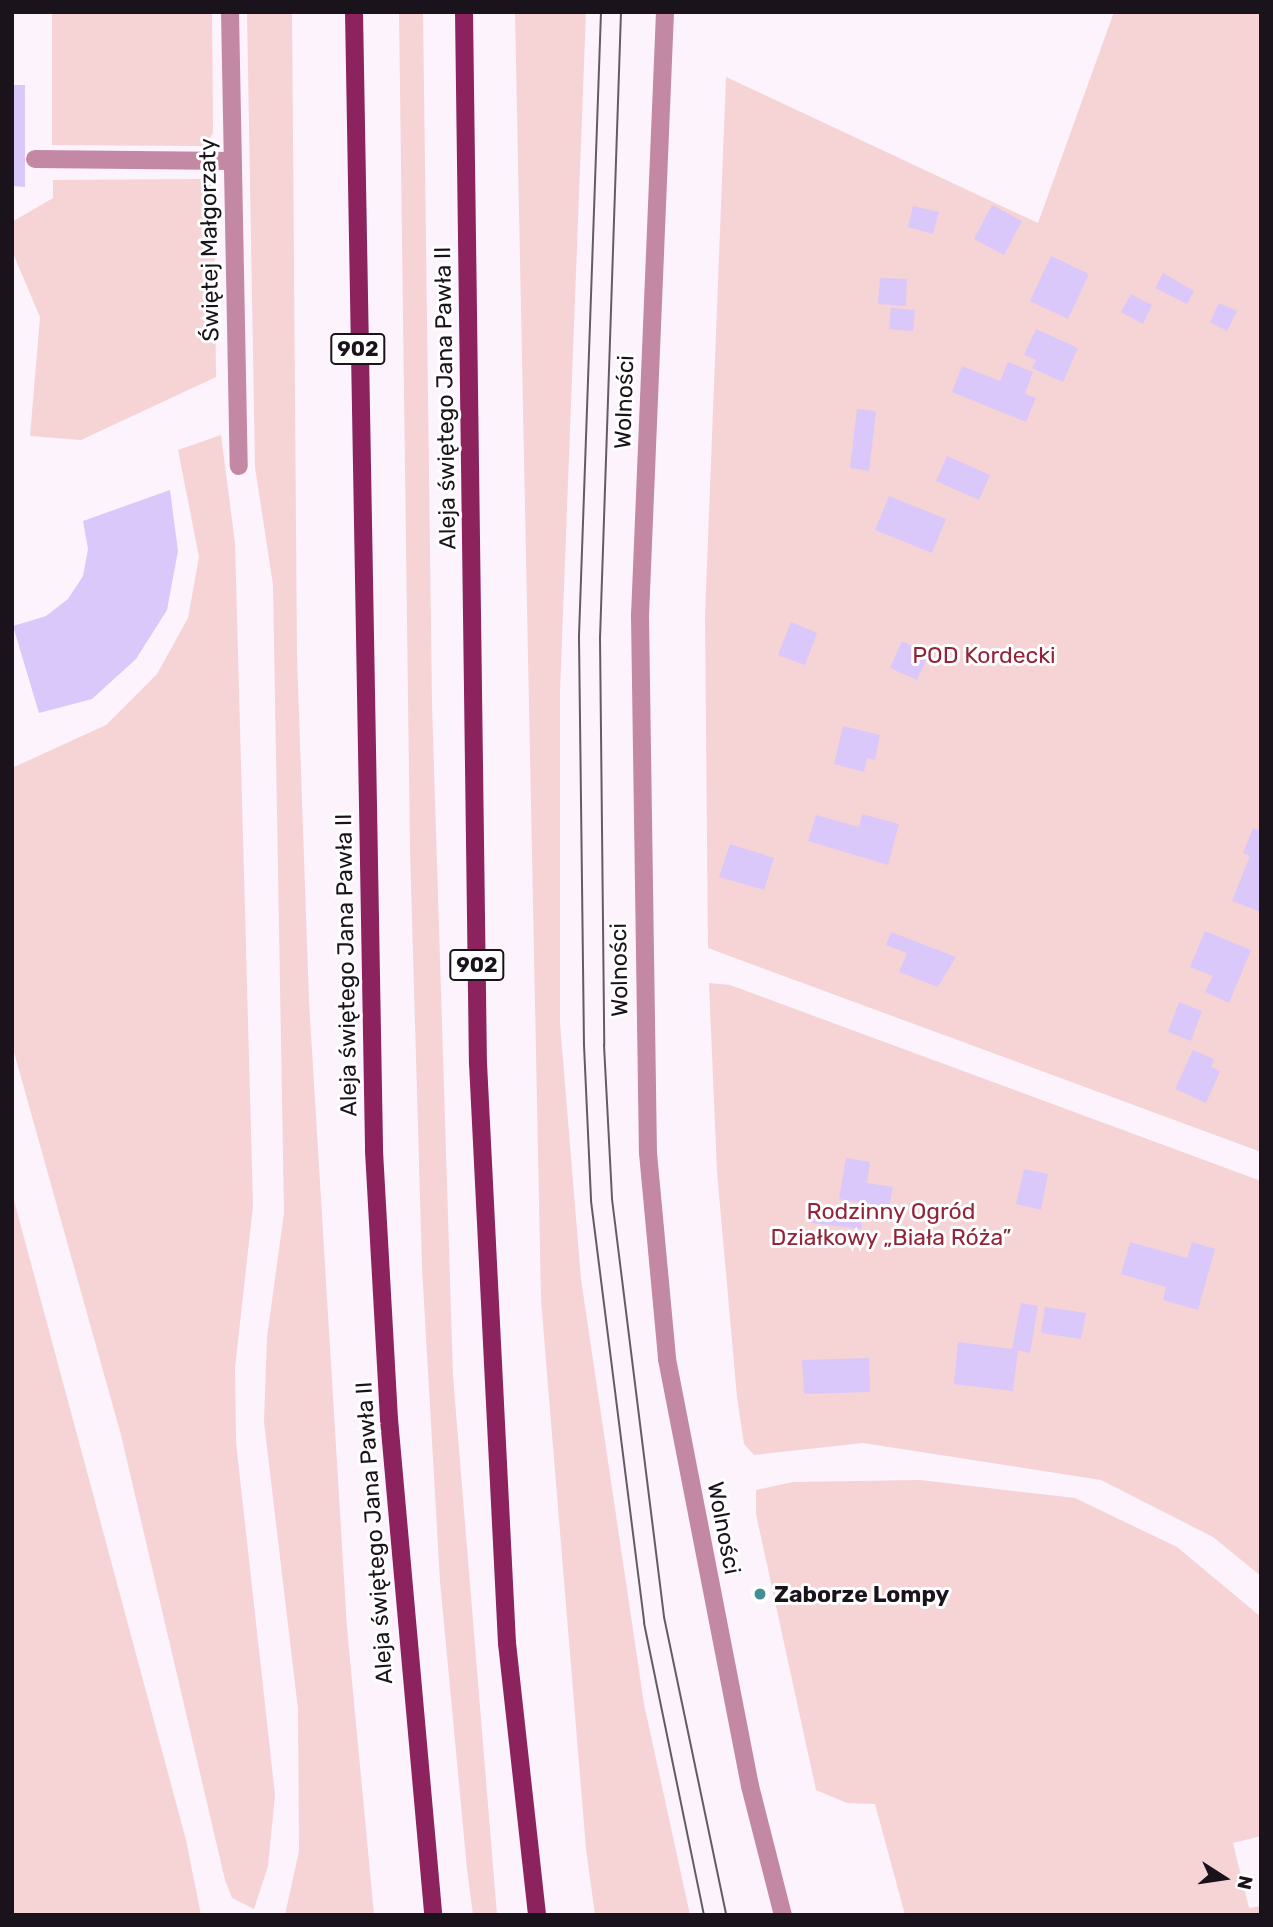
<!DOCTYPE html>
<html>
<head>
<meta charset="utf-8">
<style>
  body { margin:0 }
  #map { position:relative; width:1273px; height:1927px; overflow:hidden; background:#fcf3fc; font-family:Rubik,sans-serif }
  div>[style] { position:absolute }
  .green>* { inset:0; background:#f6d3d5 }
  .building>* { inset:0; background:#dac8fa }
  .service>* { height:18px; margin:-9px; padding:0 9px; transform-origin:9px; border-radius:9px; background:#c388a3 }
  .minor>* { height:18px; margin:-9px; padding:0 9px; transform-origin:9px; border-radius:9px; background:#c388a3 }
  .tertiary>* { height:18px; margin:-9px; padding:0 9px; transform-origin:9px; border-radius:9px; background:#c388a3 }
  .primary>* { height:18px; margin:-9px; padding:0 9px; transform-origin:9px; border-radius:9px; background:#8c235e }
  .tram>* { height:2px; margin:-1px; padding:0 1px; transform-origin:1px; border-radius:1px; background:#645c64 }
  .dots>* { width:19px; height:19px; translate:-50% -50%; box-sizing:border-box; border:4px solid #fff; border-radius:50% }
  span { translate:-50% -50%; white-space:nowrap; text-align:center; line-height:1.15; -webkit-text-stroke:6px #fff; paint-order:stroke }
  .shield-label span { padding:2px 5px; background:#fff; border:2px solid; border-radius:5px; -webkit-text-stroke-width:0 }
  .shield-label { font-size:21px; color:#1b131b; font-weight:700 }
  .street-label { font-size:23px; color:#1b131b }
  .park-label { font-size:23px; color:#942339 }
  .poi-label { font-size:23px; color:#1b131b; font-weight:700 }
  .left { translate:0 -50%; text-align:left }
  .frame { position:absolute; inset:0; border:14px solid #1b131b; pointer-events:none }
  .north { position:absolute; left:1189px; top:1843px; width:70px; height:70px; -webkit-text-stroke:5px #fff; paint-order:stroke; rotate:102deg; font-size:19px; font-weight:700; line-height:28px; text-align:center; color:#1b131b }
  .north::after { content:''; display:block; margin:auto; width:24px; height:32px; background:#1b131b; clip-path:polygon(50% 0,100% 100%,50% 72%,0 100%) }
</style>
</head>
<body>
<div id="map">
  <div class="green">
    <div style="clip-path:polygon(212px 12px,213px 133px,205px 146px,52px 145px,52px 12px)"></div>
    <div style="clip-path:polygon(247px 12px,292px 12px,297px 657px,309px 1001px,347px 1628px,374px 1915px,285px 1915px,299px 1851px,298px 1709px,264px 1422px,267px 1337px,284px 1213px,273px 585px,255px 467px)"></div>
    <div style="clip-path:polygon(399px 12px,423px 12px,432px 704px,453px 1376px,497px 1915px,473px 1915px,467px 1869px,440px 1581px,422px 1267px,410px 850px)"></div>
    <div style="clip-path:polygon(515px 12px,586px 12px,560px 691px,560px 1023px,581px 1279px,644px 1704px,690px 1915px,595px 1915px,586px 1849px,541px 1300px)"></div>
    <div style="clip-path:polygon(1114px 12px,1261px 12px,1261px 1152px,708px 948px,705px 616px,726px 77px,1038px 223px)"></div>
    <div style="clip-path:polygon(204px 179px,214px 186px,216px 377px,81px 440px,30px 436px,40px 317px,12px 251px,12px 222px,53px 198px,53px 180px)"></div>
    <div style="clip-path:polygon(221px 435px,235px 543px,253px 1206px,235px 1368px,236px 1442px,275px 1795px,268px 1866px,254px 1909px,232px 1898px,225px 1880px,121px 1435px,12px 1045px,12px 768px,106px 725px,157px 674px,188px 618px,199px 557px,178px 450px)"></div>
    <div style="clip-path:polygon(709px 983px,730px 985px,1261px 1181px,1261px 1576px,1213px 1537px,1101px 1480px,863px 1443px,754px 1455px,744px 1444px,737px 1397px,717px 1172px)"></div>
    <div style="clip-path:polygon(12px 1193px,186px 1840px,201px 1915px,12px 1915px)"></div>
    <div style="clip-path:polygon(920px 1480px,1075px 1498px,1177px 1547px,1261px 1617px,1261px 1836px,1233px 1843px,1249px 1908px,1261px 1906px,1261px 1915px,905px 1915px,875px 1804px,847px 1803px,816px 1790px,756px 1514px,756px 1490px,793px 1482px)"></div>
  </div>
  <div class="building">
    <div style="clip-path:polygon(12px 85px,25px 85px,25px 187px,12px 186px)"></div>
    <div style="clip-path:polygon(992px 205px,1022px 221px,1004px 255px,974px 239px)"></div>
    <div style="clip-path:polygon(913px 206px,939px 212px,933px 234px,908px 227px)"></div>
    <div style="clip-path:polygon(1051px 256px,1089px 274px,1068px 319px,1030px 301px)"></div>
    <div style="clip-path:polygon(1163px 273px,1194px 291px,1187px 304px,1155px 288px)"></div>
    <div style="clip-path:polygon(880px 278px,907px 279px,906px 306px,878px 304px)"></div>
    <div style="clip-path:polygon(1131px 294px,1152px 305px,1143px 324px,1121px 312px)"></div>
    <div style="clip-path:polygon(1219px 303px,1237px 311px,1227px 331px,1210px 322px)"></div>
    <div style="clip-path:polygon(891px 308px,915px 310px,913px 331px,889px 329px)"></div>
    <div style="clip-path:polygon(1036px 329px,1078px 348px,1063px 382px,1032px 368px,1036px 360px,1024px 355px)"></div>
    <div style="clip-path:polygon(1008px 362px,1033px 372px,1025px 394px,1036px 398px,1026px 422px,952px 392px,962px 366px,1000px 381px)"></div>
    <div style="clip-path:polygon(857px 409px,876px 411px,869px 471px,850px 468px)"></div>
    <div style="clip-path:polygon(947px 456px,990px 475px,979px 500px,936px 481px)"></div>
    <div style="clip-path:polygon(170px 490px,178px 551px,167px 610px,136px 659px,92px 699px,39px 713px,13px 626px,46px 616px,68px 599px,83px 576px,88px 549px,83px 521px)"></div>
    <div style="clip-path:polygon(889px 496px,946px 519px,932px 553px,875px 530px)"></div>
    <div style="clip-path:polygon(791px 622px,817px 633px,805px 665px,778px 655px)"></div>
    <div style="clip-path:polygon(902px 641px,929px 654px,917px 680px,890px 668px)"></div>
    <div style="clip-path:polygon(843px 726px,880px 735px,875px 760px,867px 758px,864px 772px,834px 764px)"></div>
    <div style="clip-path:polygon(862px 814px,899px 824px,888px 865px,808px 841px,816px 815px,859px 827px)"></div>
    <div style="clip-path:polygon(1253px 828px,1261px 831px,1261px 912px,1232px 901px,1250px 856px,1243px 853px)"></div>
    <div style="clip-path:polygon(730px 844px,774px 858px,764px 890px,719px 877px)"></div>
    <div style="clip-path:polygon(1205px 931px,1251px 950px,1229px 1003px,1205px 992px,1213px 976px,1190px 967px)"></div>
    <div style="clip-path:polygon(891px 932px,956px 957px,938px 987px,899px 972px,907px 953px,886px 945px)"></div>
    <div style="clip-path:polygon(1179px 1002px,1202px 1011px,1191px 1041px,1168px 1032px)"></div>
    <div style="clip-path:polygon(1193px 1050px,1214px 1059px,1211px 1067px,1220px 1071px,1206px 1103px,1175px 1089px)"></div>
    <div style="clip-path:polygon(846px 1158px,870px 1162px,867px 1183px,893px 1187px,889px 1208px,839px 1199px)"></div>
    <div style="clip-path:polygon(1024px 1169px,1048px 1174px,1041px 1210px,1016px 1204px)"></div>
    <div style="clip-path:polygon(813px 1206px,860px 1210px,862px 1229px,811px 1223px)"></div>
    <div style="clip-path:polygon(1130px 1242px,1187px 1258px,1192px 1242px,1215px 1249px,1198px 1310px,1163px 1300px,1166px 1287px,1121px 1274px)"></div>
    <div style="clip-path:polygon(1021px 1303px,1038px 1306px,1030px 1353px,1018px 1350px,1013px 1391px,954px 1384px,958px 1342px,1012px 1349px)"></div>
    <div style="clip-path:polygon(1045px 1307px,1086px 1313px,1081px 1339px,1041px 1333px)"></div>
    <div style="clip-path:polygon(869px 1358px,870px 1392px,804px 1394px,802px 1360px)"></div>
  </div>
  <div class="service">
    <div style="left:35px;top:159px;width:197px;rotate:0.6deg"></div>
  </div>
  <div class="minor">
    <div style="left:230px;top:12px;width:454px;rotate:88.9deg"></div>
  </div>
  <div class="tertiary">
    <div style="left:665px;top:12px;width:605px;rotate:92.37deg"></div>
    <div style="left:640px;top:616px;width:537px;rotate:89.15deg"></div>
    <div style="left:648px;top:1153px;width:207px;rotate:84.7deg"></div>
    <div style="left:667px;top:1359px;width:435px;rotate:79deg"></div>
    <div style="left:750px;top:1786px;width:133px;rotate:75.7deg"></div>
  </div>
  <div class="primary">
    <div style="left:354px;top:12px;width:1139px;rotate:88.99deg"></div>
    <div style="left:374px;top:1151px;width:268px;rotate:86.8deg"></div>
    <div style="left:389px;top:1419px;width:498px;rotate:84.9deg"></div>
    <div style="left:464px;top:12px;width:1051px;rotate:89.24deg"></div>
    <div style="left:478px;top:1063px;width:581px;rotate:87.14deg"></div>
    <div style="left:507px;top:1643px;width:274px;rotate:83.7deg"></div>
  </div>
  <div class="tram">
    <div style="left:601px;top:12px;width:625px;rotate:92.02deg"></div>
    <div style="left:579px;top:637px;width:408px;rotate:89.3deg"></div>
    <div style="left:584px;top:1045px;width:156px;rotate:87.4deg"></div>
    <div style="left:591px;top:1201px;width:425px;rotate:82.8deg"></div>
    <div style="left:644px;top:1623px;width:298px;rotate:78.4deg"></div>
    <div style="left:621px;top:12px;width:625px;rotate:91.92deg"></div>
    <div style="left:600px;top:637px;width:408px;rotate:89.4deg"></div>
    <div style="left:604px;top:1045px;width:154px;rotate:87deg"></div>
    <div style="left:612px;top:1199px;width:421px;rotate:82.9deg"></div>
    <div style="left:664px;top:1617px;width:304px;rotate:78.2deg"></div>
  </div>
  <div class="dots">
    <div style="left:760px;top:1594px;background:#458d94"></div>
  </div>
  <div class="shield-label">
    <span style="left:358px;top:349px">902</span>
    <span style="left:477px;top:965px">902</span>
  </div>
  <div class="street-label">
    <span style="left:209px;top:240px;rotate:-91deg">Świętej Małgorzaty</span>
    <span style="left:445px;top:398px;rotate:-91deg">Aleja świętego Jana Pawła II</span>
    <span style="left:624px;top:402px;rotate:-88deg">Wolności</span>
    <span style="left:346px;top:965px;rotate:-91deg">Aleja świętego Jana Pawła II</span>
    <span style="left:619px;top:970px;rotate:-91deg">Wolności</span>
    <span style="left:724px;top:1528px;rotate:79deg">Wolności</span>
    <span style="left:374px;top:1533px;rotate:-94deg">Aleja świętego Jana Pawła II</span>
  </div>
  <div class="park-label">
    <span style="left:984px;top:655px">POD Kordecki</span>
    <span style="left:891px;top:1224px">Rodzinny Ogród<br>Działkowy „Biała Róża”</span>
  </div>
  <div class="poi-label">
    <span class="left" style="left:774px;top:1594px">Zaborze Lompy</span>
  </div>
  <div class="frame"></div>
  <div class="north">N</div>
</div>
</body>
</html>
